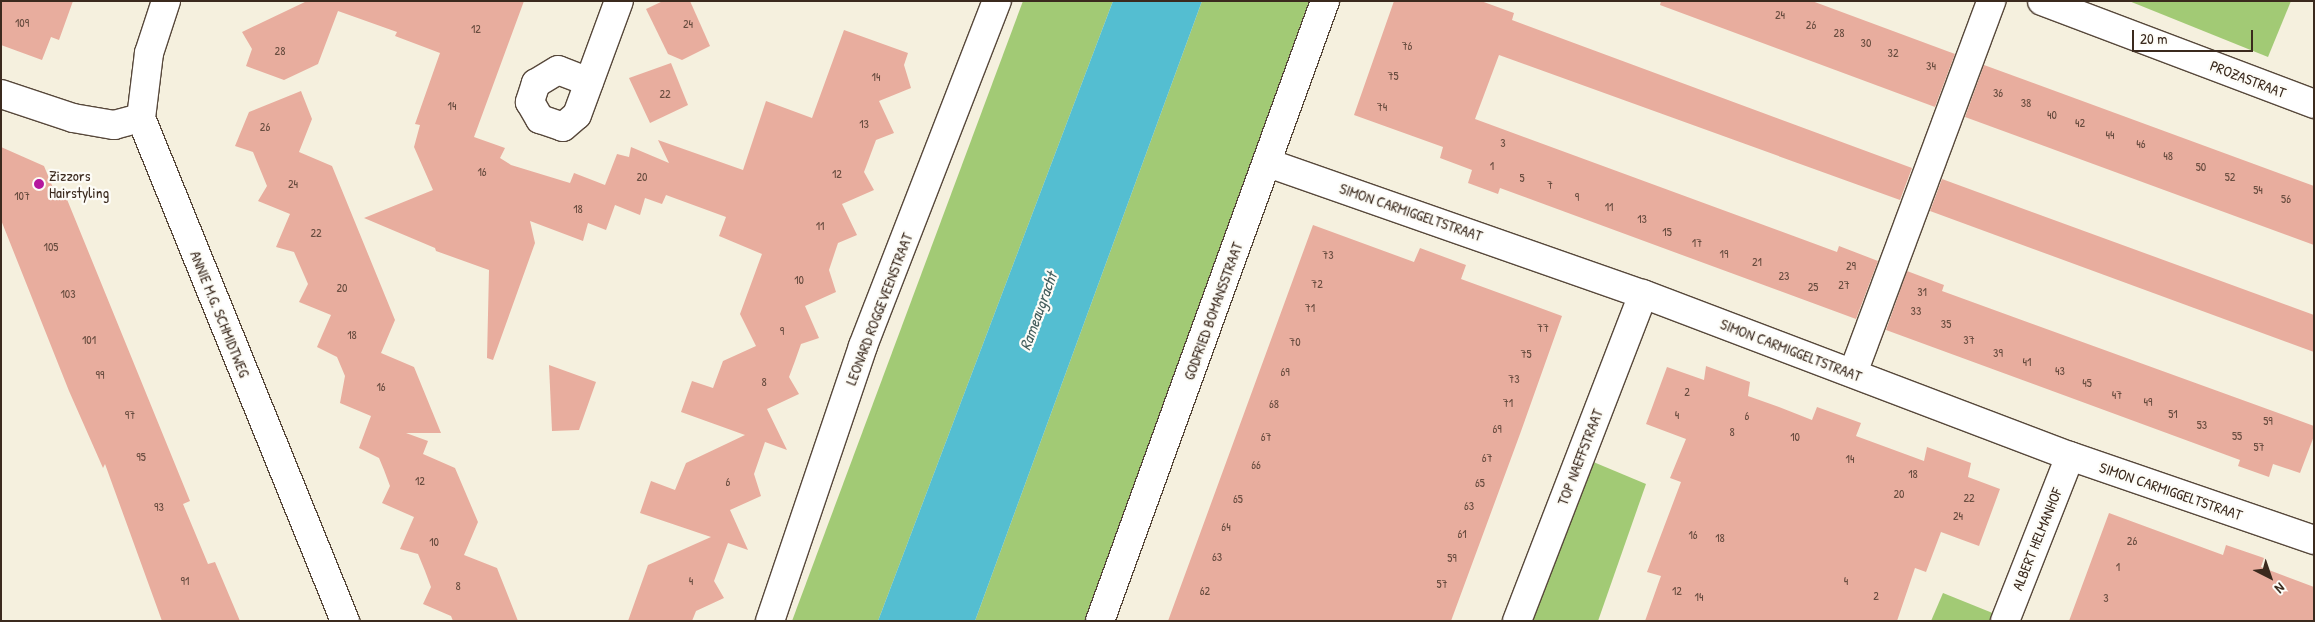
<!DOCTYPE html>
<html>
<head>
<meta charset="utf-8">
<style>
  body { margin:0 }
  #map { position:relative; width:2315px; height:622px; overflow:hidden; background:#f5f0de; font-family:"Patrick Hand",sans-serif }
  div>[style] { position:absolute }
  .green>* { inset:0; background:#a2ca75 }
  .water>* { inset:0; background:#54bed1 }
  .building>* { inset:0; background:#e8ad9e }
  .roads { filter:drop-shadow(1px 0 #57483b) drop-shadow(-1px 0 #57483b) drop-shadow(0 1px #57483b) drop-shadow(0 -1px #57483b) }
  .street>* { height:28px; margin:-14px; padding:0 14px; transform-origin:14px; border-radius:14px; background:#fff }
  .dots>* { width:14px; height:14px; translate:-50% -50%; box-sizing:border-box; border:2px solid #fdfcf7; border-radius:50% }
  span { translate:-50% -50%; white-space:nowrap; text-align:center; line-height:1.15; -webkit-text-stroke:4.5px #fdfcf7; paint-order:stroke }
  .number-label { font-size:12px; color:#664b3e }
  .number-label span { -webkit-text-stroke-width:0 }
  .street-label { font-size:15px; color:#3b2a1e }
  .poi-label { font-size:15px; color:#3b2a1e }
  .left { translate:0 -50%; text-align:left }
  .water-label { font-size:16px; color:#445e5d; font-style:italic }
  .frame { position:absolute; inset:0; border:2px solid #3b2a1e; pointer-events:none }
  .north { position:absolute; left:2245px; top:552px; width:50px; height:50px; -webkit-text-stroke:4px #fdfcf7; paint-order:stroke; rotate:139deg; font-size:14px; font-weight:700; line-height:20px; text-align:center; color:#3b2a1e }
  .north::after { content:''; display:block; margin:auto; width:18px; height:22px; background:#3b2a1e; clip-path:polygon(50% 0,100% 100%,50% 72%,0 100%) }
  .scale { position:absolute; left:2132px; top:30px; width:121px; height:22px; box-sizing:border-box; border:2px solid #3b2a1e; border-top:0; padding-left:6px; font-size:15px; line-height:18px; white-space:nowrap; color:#3b2a1e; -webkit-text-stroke:4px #fdfcf7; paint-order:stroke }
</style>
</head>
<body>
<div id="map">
  <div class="green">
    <div style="clip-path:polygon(1023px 1px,1113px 1px,878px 621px,792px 621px)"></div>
    <div style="clip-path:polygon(1202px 1px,1309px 1px,1085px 621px,975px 621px)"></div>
    <div style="clip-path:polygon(2129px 1px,2291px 1px,2268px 57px)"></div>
    <div style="clip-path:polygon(1591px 461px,1646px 484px,1598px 621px,1530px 621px)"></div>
    <div style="clip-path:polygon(1943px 593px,2000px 616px,1998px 621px,1931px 621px)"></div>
  </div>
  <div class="water">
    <div style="clip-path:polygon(1113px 1px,1202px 1px,975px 621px,878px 621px)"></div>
  </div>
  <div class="building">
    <div style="clip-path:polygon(1px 1px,73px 1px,59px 40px,51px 37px,42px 60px,1px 45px)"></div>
    <div style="clip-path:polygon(307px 1px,524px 1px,474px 137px,505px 148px,500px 158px,511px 165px,570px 183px,574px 173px,605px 185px,617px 154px,629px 157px,631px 147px,669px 163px,658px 140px,743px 170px,766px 101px,812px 118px,844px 30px,908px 53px,904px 65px,911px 88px,879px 101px,894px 133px,876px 140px,864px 172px,874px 190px,842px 204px,857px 235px,838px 243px,829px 270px,836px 292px,805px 306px,819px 338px,801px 344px,795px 361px,789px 377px,799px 394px,767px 409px,787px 450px,765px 442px,754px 474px,761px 496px,730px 510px,748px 550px,728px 543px,714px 581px,724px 598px,696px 611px,692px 621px,628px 621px,648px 565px,711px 537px,640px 513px,651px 481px,675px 490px,686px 463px,745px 435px,681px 412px,692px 381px,713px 388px,723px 361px,756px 346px,740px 314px,762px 254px,719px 236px,726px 217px,666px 195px,662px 204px,645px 198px,640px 215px,615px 205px,606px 230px,588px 223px,583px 241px,530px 221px,535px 243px,493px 360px,487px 358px,489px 270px,436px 251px,435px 248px,364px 218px,433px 190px,414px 147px,420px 125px,415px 124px,440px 53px,395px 36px,397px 32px,338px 11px,318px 64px,284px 80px,246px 66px,252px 49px,242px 32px)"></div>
    <div style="clip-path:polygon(663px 1px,690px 1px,710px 46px,682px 60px,668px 54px,646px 9px)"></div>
    <div style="clip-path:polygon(1394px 1px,1481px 1px,1514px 13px,1512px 20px,1912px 168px,1900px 200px,1499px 55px,1475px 119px,1837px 252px,1839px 246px,1878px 261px,1856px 319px,1500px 188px,1498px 194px,1468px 183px,1472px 170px,1440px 158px,1443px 147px,1354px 115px)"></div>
    <div style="clip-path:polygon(1661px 1px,1812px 1px,1955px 54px,1935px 107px,1660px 5px)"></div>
    <div style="clip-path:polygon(671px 63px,688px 105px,650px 123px,629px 78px)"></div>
    <div style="clip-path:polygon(1984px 65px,2314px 186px,2314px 245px,1965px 117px)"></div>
    <div style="clip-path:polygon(301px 91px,312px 119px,299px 152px,332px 166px,395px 320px,381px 353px,414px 367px,441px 433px,406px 433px,428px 441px,423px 454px,455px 468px,478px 522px,464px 555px,497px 568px,518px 621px,453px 621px,451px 616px,423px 604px,431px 587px,425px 571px,418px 554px,400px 549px,414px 517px,382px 503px,390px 486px,384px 470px,379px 458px,359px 448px,371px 416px,340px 403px,345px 376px,337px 357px,317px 347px,331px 315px,299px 302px,308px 284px,294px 252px,276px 247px,290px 214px,258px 201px,267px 186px,253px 152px,235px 146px,249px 112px)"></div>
    <div style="clip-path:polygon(1px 147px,44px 166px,56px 195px,64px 192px,190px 501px,183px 504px,208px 564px,215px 562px,240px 621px,162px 621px,105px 464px,103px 468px,69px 391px,1px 220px)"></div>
    <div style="clip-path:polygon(1942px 179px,2314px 315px,2314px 352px,1930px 211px)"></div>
    <div style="clip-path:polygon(1313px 225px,1414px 262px,1420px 248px,1466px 265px,1461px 279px,1562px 316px,1520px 434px,1451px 621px,1168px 621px)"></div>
    <div style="clip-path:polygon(1907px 271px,1944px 285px,1942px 291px,2314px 426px,2314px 436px,2300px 473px,2273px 464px,2269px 477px,2238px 466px,2240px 460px,1886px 330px)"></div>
    <div style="clip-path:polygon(549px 365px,596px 382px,579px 430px,552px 431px)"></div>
    <div style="clip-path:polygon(1706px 366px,1750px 382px,1748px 396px,1779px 407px,1812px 420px,1817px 407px,1861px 423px,1856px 436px,1924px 461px,1927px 447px,1971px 463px,1968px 477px,2000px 489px,1979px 546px,1941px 532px,1926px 572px,1915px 568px,1897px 621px,1645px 621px,1661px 576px,1647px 572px,1681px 482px,1670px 478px,1686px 439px,1646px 424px,1667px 367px,1704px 380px)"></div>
    <div style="clip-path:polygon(2109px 513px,2223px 555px,2226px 545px,2264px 558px,2261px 567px,2314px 587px,2314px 621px,2069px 621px)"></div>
  </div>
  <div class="roads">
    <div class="street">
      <div style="left:166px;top:1px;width:55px;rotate:108.1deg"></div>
      <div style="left:149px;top:53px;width:65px;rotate:97deg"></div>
      <div style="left:141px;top:118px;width:543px;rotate:67.92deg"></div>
      <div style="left:2042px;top:1px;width:291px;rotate:20.7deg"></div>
      <div style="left:589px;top:82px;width:33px;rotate:-159deg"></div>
      <div style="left:558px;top:70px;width:26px;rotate:149deg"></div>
      <div style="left:536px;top:83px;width:20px;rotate:108deg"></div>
      <div style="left:530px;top:102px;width:20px;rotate:60deg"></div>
      <div style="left:540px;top:119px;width:24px;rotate:19deg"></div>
      <div style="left:563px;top:127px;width:18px;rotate:-41deg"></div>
      <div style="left:577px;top:115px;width:121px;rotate:-69.8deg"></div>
      <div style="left:1px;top:94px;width:76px;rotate:18.4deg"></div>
      <div style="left:73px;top:118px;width:42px;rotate:9.7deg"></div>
      <div style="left:114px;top:125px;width:28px;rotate:-15deg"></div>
      <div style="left:1268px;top:163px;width:397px;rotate:19.3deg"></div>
      <div style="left:1643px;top:294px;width:457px;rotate:20.8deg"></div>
      <div style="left:2070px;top:456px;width:258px;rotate:19deg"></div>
      <div style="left:1853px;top:373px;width:397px;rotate:-69.6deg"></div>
      <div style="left:770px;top:621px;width:290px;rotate:-71.3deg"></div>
      <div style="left:863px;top:346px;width:370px;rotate:-68.8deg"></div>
      <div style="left:1100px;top:621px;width:660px;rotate:-70.05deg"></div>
      <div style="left:1517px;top:621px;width:350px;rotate:-68.9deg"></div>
      <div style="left:2005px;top:621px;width:177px;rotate:-68.5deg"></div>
    </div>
  </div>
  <div class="dots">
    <div style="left:39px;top:184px;background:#b5179e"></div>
  </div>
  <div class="number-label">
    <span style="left:1780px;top:15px">24</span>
    <span style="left:22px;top:23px">109</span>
    <span style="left:688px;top:24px">24</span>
    <span style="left:1811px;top:25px">26</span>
    <span style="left:476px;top:29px">12</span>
    <span style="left:1839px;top:33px">28</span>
    <span style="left:1866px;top:43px">30</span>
    <span style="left:1407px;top:46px">76</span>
    <span style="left:280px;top:51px">28</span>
    <span style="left:1893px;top:53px">32</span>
    <span style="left:1931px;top:66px">34</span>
    <span style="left:1393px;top:76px">75</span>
    <span style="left:876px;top:77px">14</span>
    <span style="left:1998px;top:93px">36</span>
    <span style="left:665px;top:94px">22</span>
    <span style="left:2026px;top:103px">38</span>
    <span style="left:452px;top:106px">14</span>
    <span style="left:1382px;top:107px">74</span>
    <span style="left:2052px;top:115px">40</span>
    <span style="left:2080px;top:123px">42</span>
    <span style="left:864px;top:124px">13</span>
    <span style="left:265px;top:127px">26</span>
    <span style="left:2110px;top:135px">44</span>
    <span style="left:1503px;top:143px">3</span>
    <span style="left:2141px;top:144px">46</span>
    <span style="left:2168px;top:156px">48</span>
    <span style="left:1492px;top:166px">1</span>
    <span style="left:2201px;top:167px">50</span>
    <span style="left:482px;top:172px">16</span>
    <span style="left:837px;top:174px">12</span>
    <span style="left:642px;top:177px">20</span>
    <span style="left:2230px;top:177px">52</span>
    <span style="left:1522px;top:178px">5</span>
    <span style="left:293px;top:184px">24</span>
    <span style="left:1550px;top:185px">7</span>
    <span style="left:2258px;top:190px">54</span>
    <span style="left:22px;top:196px">107</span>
    <span style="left:1577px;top:197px">9</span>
    <span style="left:2286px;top:199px">56</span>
    <span style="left:1609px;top:207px">11</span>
    <span style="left:578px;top:209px">18</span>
    <span style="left:1642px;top:219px">13</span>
    <span style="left:820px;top:226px">11</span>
    <span style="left:1667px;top:232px">15</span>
    <span style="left:316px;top:233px">22</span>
    <span style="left:1697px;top:243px">17</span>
    <span style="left:51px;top:247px">105</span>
    <span style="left:1724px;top:254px">19</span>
    <span style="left:1328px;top:255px">73</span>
    <span style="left:1757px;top:262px">21</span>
    <span style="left:1851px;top:266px">29</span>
    <span style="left:1784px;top:276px">23</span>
    <span style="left:799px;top:280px">10</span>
    <span style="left:1317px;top:284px">72</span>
    <span style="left:1844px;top:285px">27</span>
    <span style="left:1813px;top:287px">25</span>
    <span style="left:342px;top:288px">20</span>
    <span style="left:1922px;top:292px">31</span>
    <span style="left:68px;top:294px">103</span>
    <span style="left:1310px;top:308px">71</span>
    <span style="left:1916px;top:311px">33</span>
    <span style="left:1946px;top:324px">35</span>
    <span style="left:1543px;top:328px">77</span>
    <span style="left:782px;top:331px">9</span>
    <span style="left:352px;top:335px">18</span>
    <span style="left:89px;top:340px">101</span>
    <span style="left:1969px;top:340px">37</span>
    <span style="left:1295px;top:342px">70</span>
    <span style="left:1998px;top:353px">39</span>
    <span style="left:1526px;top:354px">75</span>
    <span style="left:2027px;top:362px">41</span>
    <span style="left:2060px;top:371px">43</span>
    <span style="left:1285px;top:372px">69</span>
    <span style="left:100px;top:375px">99</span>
    <span style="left:1514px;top:379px">73</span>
    <span style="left:764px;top:382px">8</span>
    <span style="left:2087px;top:383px">45</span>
    <span style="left:381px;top:387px">16</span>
    <span style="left:1687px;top:392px">2</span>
    <span style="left:2117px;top:395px">47</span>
    <span style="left:2148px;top:402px">49</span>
    <span style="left:1508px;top:403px">71</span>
    <span style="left:1274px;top:404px">68</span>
    <span style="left:2173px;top:414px">51</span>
    <span style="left:130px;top:415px">97</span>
    <span style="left:1677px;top:415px">4</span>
    <span style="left:1747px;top:416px">6</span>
    <span style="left:2268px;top:421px">59</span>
    <span style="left:2202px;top:425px">53</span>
    <span style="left:1497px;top:429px">69</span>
    <span style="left:1732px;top:432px">8</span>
    <span style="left:2237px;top:436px">55</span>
    <span style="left:1266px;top:437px">67</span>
    <span style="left:1795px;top:437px">10</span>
    <span style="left:2259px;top:447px">57</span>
    <span style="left:141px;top:457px">95</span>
    <span style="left:1487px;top:458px">67</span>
    <span style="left:1850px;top:459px">14</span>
    <span style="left:1256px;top:465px">66</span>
    <span style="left:1913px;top:474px">18</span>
    <span style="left:420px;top:481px">12</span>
    <span style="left:728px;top:482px">6</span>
    <span style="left:1480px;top:483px">65</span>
    <span style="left:1899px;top:494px">20</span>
    <span style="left:1969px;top:498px">22</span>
    <span style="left:1238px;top:499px">65</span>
    <span style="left:1469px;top:506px">63</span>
    <span style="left:159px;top:507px">93</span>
    <span style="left:1958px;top:516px">24</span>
    <span style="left:1226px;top:527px">64</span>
    <span style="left:1462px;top:534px">61</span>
    <span style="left:1693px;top:535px">16</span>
    <span style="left:1720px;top:538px">18</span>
    <span style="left:2132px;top:541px">26</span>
    <span style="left:434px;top:542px">10</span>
    <span style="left:1217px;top:557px">63</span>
    <span style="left:1452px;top:558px">59</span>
    <span style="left:2118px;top:567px">1</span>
    <span style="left:185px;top:581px">91</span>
    <span style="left:691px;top:581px">4</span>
    <span style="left:1846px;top:581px">4</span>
    <span style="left:1442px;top:584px">57</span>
    <span style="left:458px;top:586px">8</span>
    <span style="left:1205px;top:591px">62</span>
    <span style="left:1677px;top:591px">12</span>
    <span style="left:1876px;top:596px">2</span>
    <span style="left:1699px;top:597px">14</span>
    <span style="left:2106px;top:598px">3</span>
  </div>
  <div class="street-label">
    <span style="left:2248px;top:79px;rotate:21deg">PROZASTRAAT</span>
    <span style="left:1411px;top:212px;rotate:19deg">SIMON CARMIGGELTSTRAAT</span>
    <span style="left:879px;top:309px;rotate:-69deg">LEONARD ROGGEVEENSTRAAT</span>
    <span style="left:1213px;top:311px;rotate:-70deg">GODFRIED BOMANSSTRAAT</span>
    <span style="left:220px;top:314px;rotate:68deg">ANNIE M.G. SCHMIDTWEG</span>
    <span style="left:1791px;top:350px;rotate:21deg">SIMON CARMIGGELTSTRAAT</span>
    <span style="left:1580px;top:457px;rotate:-69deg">TOP NAEFFSTRAAT</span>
    <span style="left:2171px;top:491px;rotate:19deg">SIMON CARMIGGELTSTRAAT</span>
    <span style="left:2037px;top:539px;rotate:-68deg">ALBERT HELMANHOF</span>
  </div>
  <div class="poi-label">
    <span class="left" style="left:49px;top:184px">Zizzors<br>Hairstyling</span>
  </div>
  <div class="water-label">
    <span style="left:1038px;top:311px;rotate:-70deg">Rameaugracht</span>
  </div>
  <div class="frame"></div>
  <div class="north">N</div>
  <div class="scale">20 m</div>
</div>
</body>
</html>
